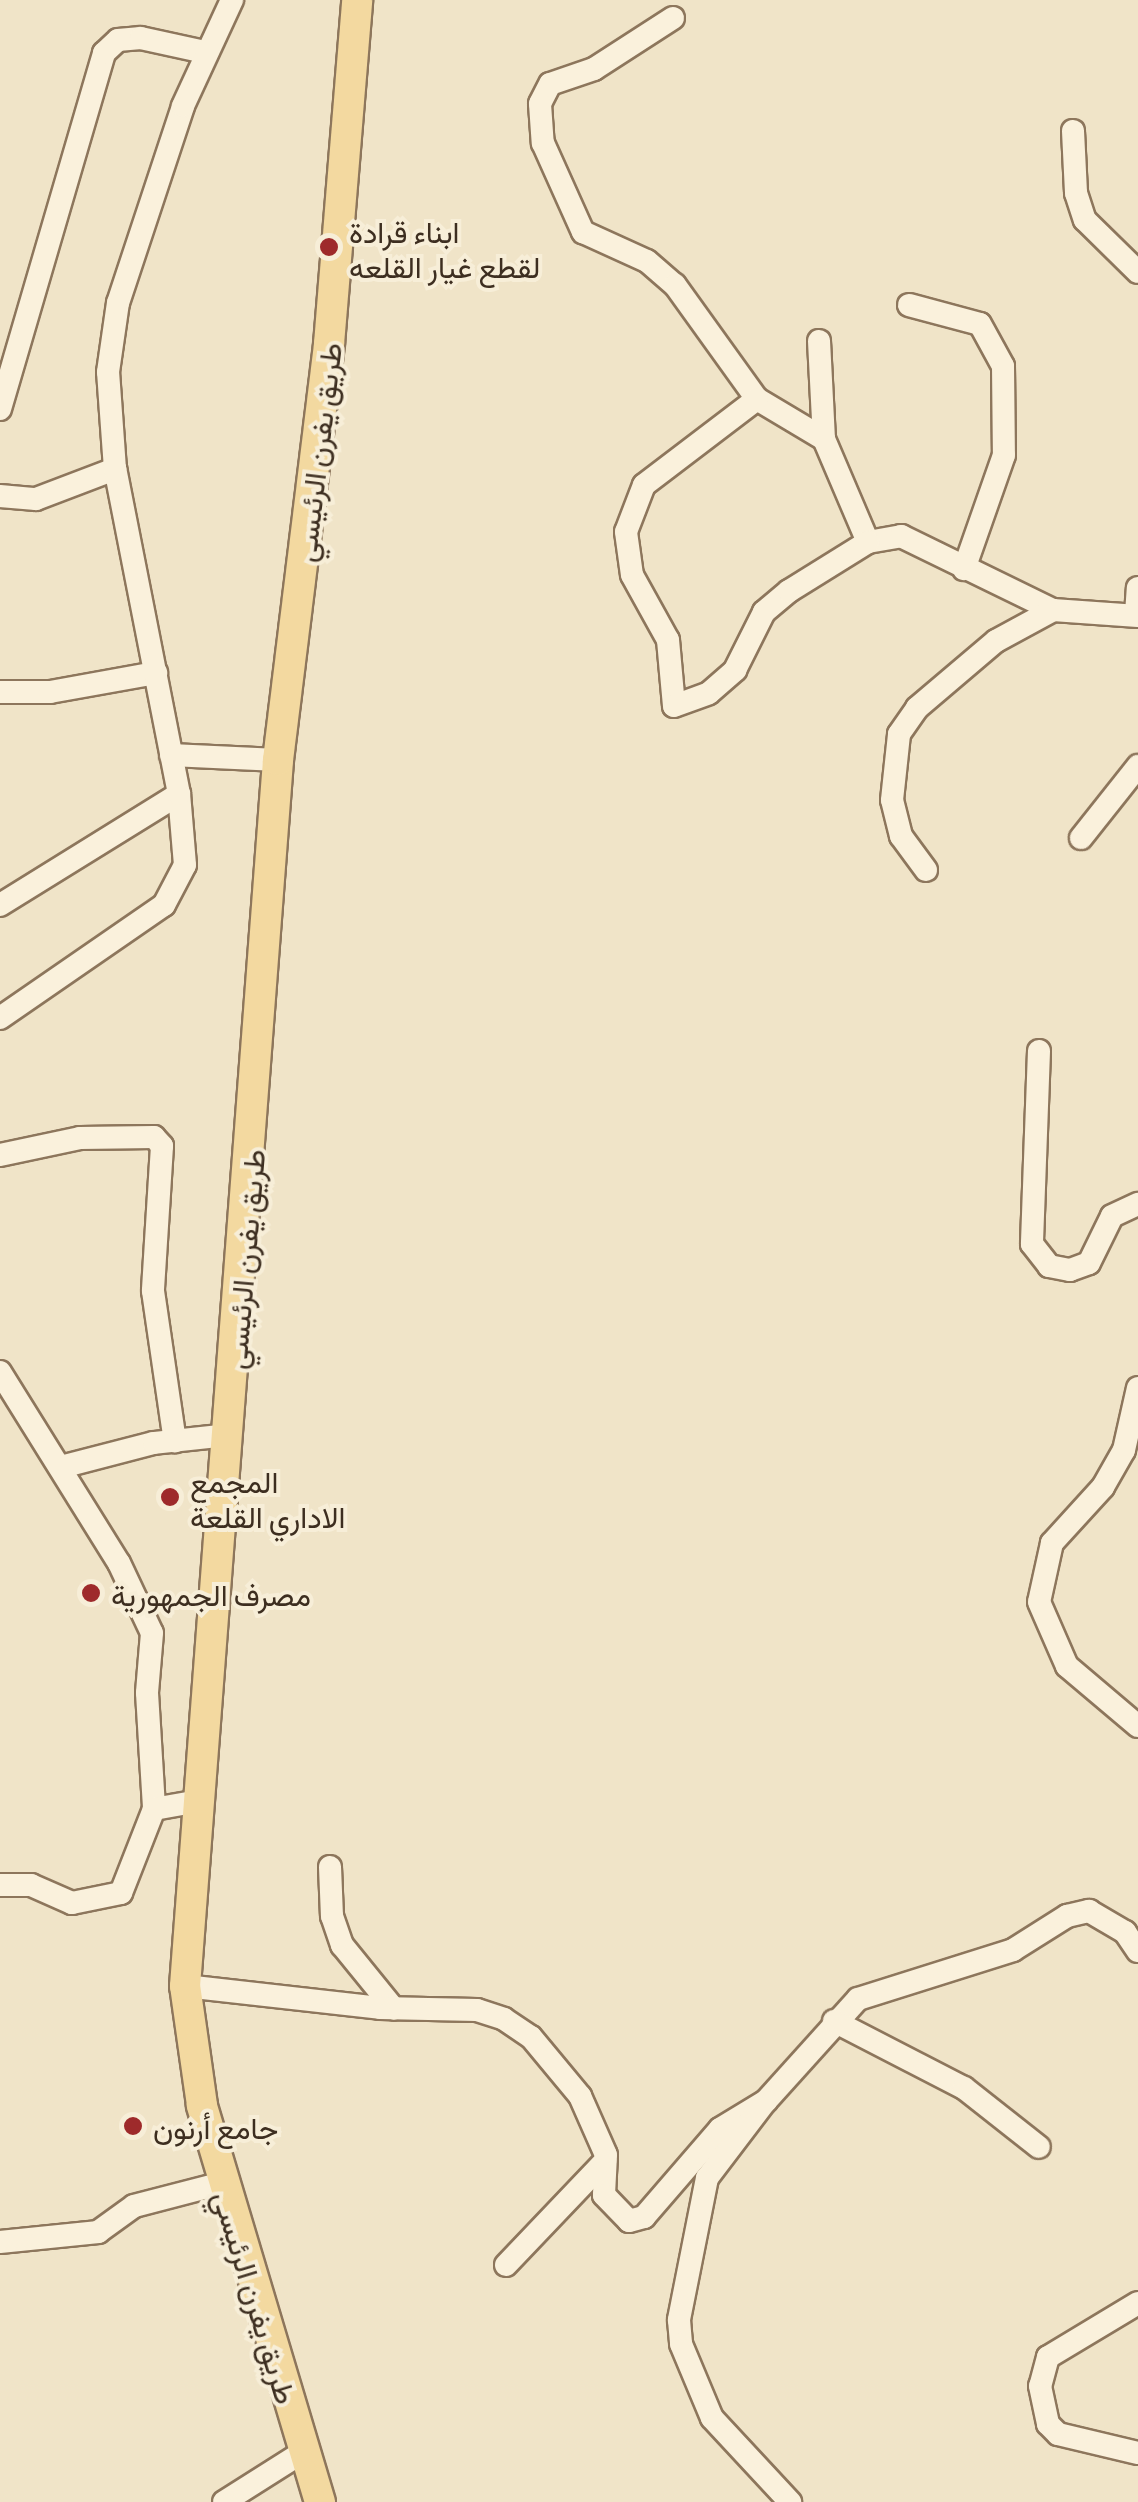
<!DOCTYPE html>
<html>
<head>
<meta charset="utf-8">
<style>
  body { margin:0 }
  #map { position:relative; width:1138px; height:2502px; overflow:hidden; background:#f0e4c8; font-family:Literata,Vazirmatn,serif }
  div>[style] { position:absolute }
  .roads { filter:drop-shadow(2px 0 #8d765c) drop-shadow(-2px 0 #8d765c) drop-shadow(0 2px #8d765c) drop-shadow(0 -2px #8d765c) }
  .minor>* { height:22px; margin:-11px; padding:0 11px; transform-origin:11px; border-radius:11px; background:#faf1dc }
  .major>* { height:30px; margin:-15px; padding:0 15px; transform-origin:15px; border-radius:15px; background:#f3d9a0 }
  .dots>* { width:28px; height:28px; translate:-50% -50%; box-sizing:border-box; border:5px solid #f7eed8; border-radius:50% }
  span { translate:-50% -50%; white-space:nowrap; text-align:center; line-height:1.15; -webkit-text-stroke:8px #f7eed8; paint-order:stroke }
  .poi-label { font-size:30px; color:#3d2e20 }
  .left { translate:0 -50%; text-align:left }
  .street-label { font-size:30px; color:#3d2e20 }
</style>
</head>
<body>
<div id="map">
  <div class="roads">
    <div class="minor">
      <div style="left:673px;top:18px;width:94px;rotate:147.2deg"></div>
      <div style="left:594px;top:69px;width:46px;rotate:161.2deg"></div>
      <div style="left:550px;top:84px;width:22px;rotate:117deg"></div>
      <div style="left:540px;top:104px;width:39px;rotate:86deg"></div>
      <div style="left:543px;top:143px;width:98px;rotate:65.8deg"></div>
      <div style="left:583px;top:232px;width:70px;rotate:24.4deg"></div>
      <div style="left:647px;top:261px;width:37px;rotate:41deg"></div>
      <div style="left:675px;top:285px;width:140px;rotate:54.3deg"></div>
      <div style="left:757px;top:399px;width:78px;rotate:30.8deg"></div>
      <div style="left:824px;top:439px;width:112px;rotate:66.9deg"></div>
      <div style="left:868px;top:542px;width:34px;rotate:-10deg"></div>
      <div style="left:901px;top:536px;width:169px;rotate:26deg"></div>
      <div style="left:1053px;top:610px;width:85px;rotate:4deg"></div>
      <div style="left:1073px;top:131px;width:62px;rotate:87.2deg"></div>
      <div style="left:1076px;top:193px;width:28px;rotate:72deg"></div>
      <div style="left:1085px;top:220px;width:74px;rotate:44.5deg"></div>
      <div style="left:909px;top:305px;width:73px;rotate:15deg"></div>
      <div style="left:980px;top:324px;width:48px;rotate:61.3deg"></div>
      <div style="left:1003px;top:366px;width:89px;rotate:89.4deg"></div>
      <div style="left:1004px;top:455px;width:121px;rotate:109.3deg"></div>
      <div style="left:819px;top:341px;width:98px;rotate:87.1deg"></div>
      <div style="left:757px;top:399px;width:142px;rotate:142.7deg"></div>
      <div style="left:644px;top:485px;width:50px;rotate:111deg"></div>
      <div style="left:626px;top:532px;width:43px;rotate:82.1deg"></div>
      <div style="left:632px;top:575px;width:74px;rotate:61deg"></div>
      <div style="left:668px;top:640px;width:66px;rotate:84.8deg"></div>
      <div style="left:674px;top:706px;width:37px;rotate:-20deg"></div>
      <div style="left:709px;top:693px;width:35px;rotate:-41deg"></div>
      <div style="left:735px;top:670px;width:65px;rotate:-63.4deg"></div>
      <div style="left:764px;top:612px;width:33px;rotate:-40deg"></div>
      <div style="left:789px;top:591px;width:93px;rotate:-31.8deg"></div>
      <div style="left:0;top:409px;width:371px;rotate:-73.7deg"></div>
      <div style="left:104px;top:53px;width:19px;rotate:-43deg"></div>
      <div style="left:118px;top:40px;width:23px;rotate:-5deg"></div>
      <div style="left:141px;top:38px;width:66px;rotate:12.3deg"></div>
      <div style="left:0;top:496px;width:36px;rotate:5deg"></div>
      <div style="left:36px;top:499px;width:85px;rotate:-20.8deg"></div>
      <div style="left:1136px;top:614px;width:26px;rotate:-86deg"></div>
      <div style="left:0;top:692px;width:50px"></div>
      <div style="left:50px;top:692px;width:108px;rotate:-10.2deg"></div>
      <div style="left:171px;top:755px;width:107px;rotate:2.7deg"></div>
      <div style="left:1081px;top:838px;width:92px;rotate:-51.6deg"></div>
      <div style="left:926px;top:870px;width:42px;rotate:-126.3deg"></div>
      <div style="left:901px;top:836px;width:37px;rotate:-104deg"></div>
      <div style="left:892px;top:800px;width:66px;rotate:-83.9deg"></div>
      <div style="left:899px;top:734px;width:32px;rotate:-55deg"></div>
      <div style="left:917px;top:708px;width:104px;rotate:-40.3deg"></div>
      <div style="left:996px;top:641px;width:65px;rotate:-28.5deg"></div>
      <div style="left:0;top:905px;width:211px;rotate:-31.8deg"></div>
      <div style="left:0;top:1018px;width:199px;rotate:-34.6deg"></div>
      <div style="left:164px;top:905px;width:45px;rotate:-62.3deg"></div>
      <div style="left:185px;top:865px;width:71px;rotate:-94.8deg"></div>
      <div style="left:179px;top:794px;width:331px;rotate:-101.1deg"></div>
      <div style="left:115px;top:469px;width:97px;rotate:-94.1deg"></div>
      <div style="left:108px;top:372px;width:70px;rotate:-81.8deg"></div>
      <div style="left:118px;top:303px;width:207px;rotate:-71.7deg"></div>
      <div style="left:183px;top:106px;width:117px;rotate:-65.2deg"></div>
      <div style="left:1039px;top:1051px;width:193px;rotate:92.1deg"></div>
      <div style="left:1032px;top:1244px;width:28px;rotate:52deg"></div>
      <div style="left:1049px;top:1266px;width:21px;rotate:11deg"></div>
      <div style="left:1070px;top:1270px;width:20px;rotate:-20deg"></div>
      <div style="left:1089px;top:1263px;width:52px;rotate:-63.9deg"></div>
      <div style="left:1112px;top:1216px;width:29px;rotate:-25deg"></div>
      <div style="left:0;top:1155px;width:82px;rotate:-12deg"></div>
      <div style="left:80px;top:1138px;width:74px;rotate:-0.8deg"></div>
      <div style="left:154px;top:1137px;width:12px;rotate:48deg"></div>
      <div style="left:162px;top:1146px;width:145px;rotate:93.6deg"></div>
      <div style="left:153px;top:1291px;width:152px;rotate:81.7deg"></div>
      <div style="left:0;top:1372px;width:225px;rotate:58.1deg"></div>
      <div style="left:119px;top:1563px;width:77px;rotate:64.8deg"></div>
      <div style="left:152px;top:1633px;width:60px;rotate:94.8deg"></div>
      <div style="left:147px;top:1693px;width:116px;rotate:86.5deg"></div>
      <div style="left:154px;top:1809px;width:46px;rotate:-10.1deg"></div>
      <div style="left:1138px;top:1388px;width:64px;rotate:102.7deg"></div>
      <div style="left:1124px;top:1450px;width:43px;rotate:119.6deg"></div>
      <div style="left:1103px;top:1487px;width:76px;rotate:132.3deg"></div>
      <div style="left:1052px;top:1543px;width:60px;rotate:102.4deg"></div>
      <div style="left:1039px;top:1602px;width:70px;rotate:66.4deg"></div>
      <div style="left:1067px;top:1666px;width:93px;rotate:40.2deg"></div>
      <div style="left:61px;top:1467px;width:96px;rotate:-14.5deg"></div>
      <div style="left:154px;top:1443px;width:74px;rotate:-6.2deg"></div>
      <div style="left:330px;top:1867px;width:49px;rotate:87.7deg"></div>
      <div style="left:332px;top:1916px;width:31px;rotate:71deg"></div>
      <div style="left:342px;top:1945px;width:82px;rotate:50.9deg"></div>
      <div style="left:0;top:1885px;width:31px"></div>
      <div style="left:31px;top:1885px;width:45px;rotate:23.7deg"></div>
      <div style="left:72px;top:1903px;width:50px;rotate:-11.5deg"></div>
      <div style="left:121px;top:1893px;width:90px;rotate:-68.6deg"></div>
      <div style="left:185px;top:1986px;width:196px;rotate:6.4deg"></div>
      <div style="left:380px;top:2008px;width:97px;rotate:1.2deg"></div>
      <div style="left:477px;top:2010px;width:28px;rotate:18deg"></div>
      <div style="left:504px;top:2019px;width:32px;rotate:34deg"></div>
      <div style="left:531px;top:2037px;width:77px;rotate:50.3deg"></div>
      <div style="left:580px;top:2096px;width:64px;rotate:66.2deg"></div>
      <div style="left:606px;top:2155px;width:40px;rotate:92.9deg"></div>
      <div style="left:604px;top:2195px;width:36px;rotate:46deg"></div>
      <div style="left:629px;top:2221px;width:16px;rotate:-15deg"></div>
      <div style="left:644px;top:2217px;width:116px;rotate:-49.2deg"></div>
      <div style="left:720px;top:2129px;width:54px;rotate:-31.3deg"></div>
      <div style="left:766px;top:2101px;width:137px;rotate:-48deg"></div>
      <div style="left:858px;top:1999px;width:163px;rotate:-17.5deg"></div>
      <div style="left:1013px;top:1950px;width:64px;rotate:-32.2deg"></div>
      <div style="left:1067px;top:1916px;width:23px;rotate:-13deg"></div>
      <div style="left:1089px;top:1911px;width:42px;rotate:30.3deg"></div>
      <div style="left:1125px;top:1932px;width:23px;rotate:56deg"></div>
      <div style="left:834px;top:2021px;width:146px;rotate:27.3deg"></div>
      <div style="left:964px;top:2088px;width:95px;rotate:38.2deg"></div>
      <div style="left:764px;top:2103px;width:94px;rotate:127.2deg"></div>
      <div style="left:707px;top:2178px;width:145px;rotate:101.2deg"></div>
      <div style="left:679px;top:2320px;width:24px;rotate:85deg"></div>
      <div style="left:681px;top:2344px;width:80px;rotate:67.3deg"></div>
      <div style="left:712px;top:2418px;width:115px;rotate:47.1deg"></div>
      <div style="left:0;top:2242px;width:99px;rotate:-5.8deg"></div>
      <div style="left:98px;top:2232px;width:44px;rotate:-35.8deg"></div>
      <div style="left:134px;top:2206px;width:91px;rotate:-14.6deg"></div>
      <div style="left:506px;top:2265px;width:144px;rotate:-46.4deg"></div>
      <div style="left:1138px;top:2303px;width:105px;rotate:149deg"></div>
      <div style="left:1048px;top:2357px;width:30px;rotate:105deg"></div>
      <div style="left:1040px;top:2386px;width:39px;rotate:78deg"></div>
      <div style="left:1048px;top:2424px;width:14px;rotate:45deg"></div>
      <div style="left:1058px;top:2434px;width:82px;rotate:13.4deg"></div>
      <div style="left:224px;top:2502px;width:93px;rotate:-32.3deg"></div>
    </div>
    <div class="major">
      <div style="left:320px;top:2502px;width:414px;rotate:-106.6deg"></div>
      <div style="left:202px;top:2105px;width:120px;rotate:-98.1deg"></div>
      <div style="left:185px;top:1986px;width:1230px;rotate:-85.66deg"></div>
      <div style="left:278px;top:760px;width:419px;rotate:-83deg"></div>
      <div style="left:329px;top:344px;width:345px;rotate:-85.3deg"></div>
    </div>
  </div>
  <div class="dots">
    <div style="left:329px;top:247px;background:#9e2a2b"></div>
    <div style="left:170px;top:1497px;background:#9e2a2b"></div>
    <div style="left:91px;top:1593px;background:#9e2a2b"></div>
    <div style="left:133px;top:2126px;background:#9e2a2b"></div>
  </div>
  <div class="poi-label">
    <span class="left" style="left:349px;top:247px">ابناء قرادة<br>لقطع غيار القلعه</span>
    <span class="left" style="left:190px;top:1497px">المجمع<br>الاداري القلعة</span>
    <span class="left" style="left:111px;top:1593px">مصرف الجمهورية</span>
    <span class="left" style="left:153px;top:2126px">جامع أرنون</span>
  </div>
  <div class="street-label">
    <span style="left:316px;top:452px;rotate:-83deg">طريق يفرن الرئيسي</span>
    <span style="left:243px;top:1259px;rotate:-85deg">طريق يفرن الرئيسي</span>
    <span style="left:257px;top:2297px;rotate:73deg">طريق يفرن الرئيسي</span>
  </div>
</div>
</body>
</html>
